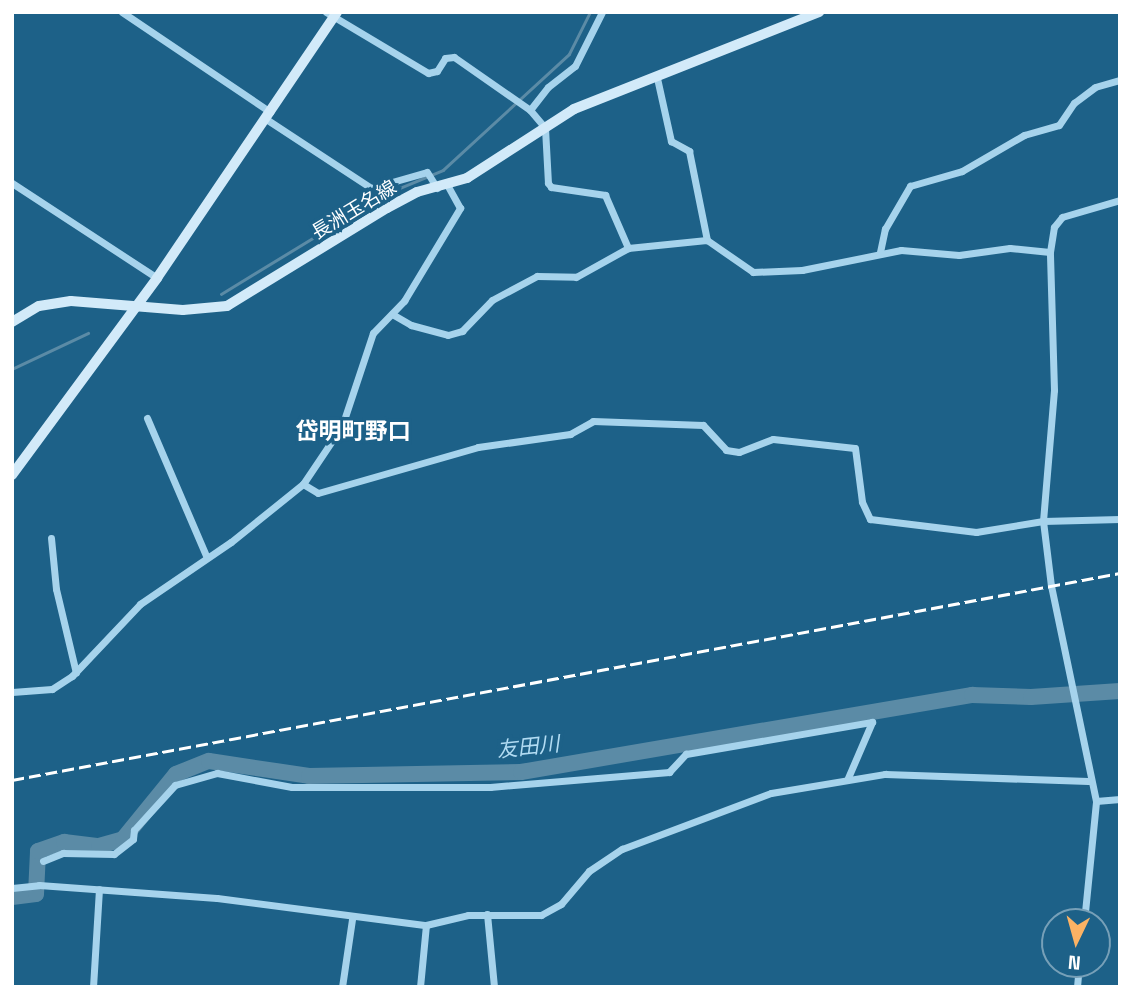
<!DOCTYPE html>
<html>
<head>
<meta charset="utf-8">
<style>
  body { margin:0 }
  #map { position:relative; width:1132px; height:999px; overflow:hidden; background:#1d6188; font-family:"Space Grotesk","Noto Sans JP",sans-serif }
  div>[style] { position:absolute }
  .stream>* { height:2.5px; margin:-1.25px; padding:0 1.25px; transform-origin:1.25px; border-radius:1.25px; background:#5b8ba6 }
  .river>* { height:16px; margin:-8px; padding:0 8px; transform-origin:8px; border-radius:8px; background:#5b8ba6 }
  .street>* { height:7px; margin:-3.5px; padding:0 3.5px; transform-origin:3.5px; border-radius:3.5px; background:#a6d3ec }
  .secondary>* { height:10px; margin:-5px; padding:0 5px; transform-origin:5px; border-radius:5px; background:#d2eaf9 }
  .rail>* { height:2.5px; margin-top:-1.25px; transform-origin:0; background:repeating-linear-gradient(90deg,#fff 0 12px,transparent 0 17px) }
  span { translate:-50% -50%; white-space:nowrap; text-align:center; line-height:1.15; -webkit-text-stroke:7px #1d6188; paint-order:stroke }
  .street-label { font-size:19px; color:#fff }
  .water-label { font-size:21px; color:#b2dcf3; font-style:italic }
  .quarter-label { font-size:23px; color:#fff; font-weight:700 }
  .frame { position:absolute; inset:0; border:14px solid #fff; pointer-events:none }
  .north { position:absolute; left:1041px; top:908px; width:70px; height:70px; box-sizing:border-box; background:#1d6188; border:2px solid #77a0b8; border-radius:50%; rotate:185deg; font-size:19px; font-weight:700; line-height:28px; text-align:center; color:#fff }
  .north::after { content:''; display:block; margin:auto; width:24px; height:32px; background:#fbb264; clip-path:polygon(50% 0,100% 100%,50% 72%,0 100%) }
</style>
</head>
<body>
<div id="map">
  <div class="stream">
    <div style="left:221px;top:294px;width:190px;rotate:-31.4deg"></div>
    <div style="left:383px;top:195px;width:65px;rotate:-22.6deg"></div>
    <div style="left:443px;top:170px;width:171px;rotate:-42.6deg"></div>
    <div style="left:569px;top:54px;width:47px;rotate:-63.4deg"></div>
    <div style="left:12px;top:369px;width:84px;rotate:-25.3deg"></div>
  </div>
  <div class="river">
    <div style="left:12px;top:897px;width:24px;rotate:-7deg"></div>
    <div style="left:36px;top:894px;width:43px;rotate:-87.3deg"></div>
    <div style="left:38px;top:851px;width:28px;rotate:-19deg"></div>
    <div style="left:64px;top:842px;width:35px;rotate:7deg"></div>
    <div style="left:99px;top:846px;width:25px;rotate:-16deg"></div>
    <div style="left:123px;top:839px;width:84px;rotate:-50.8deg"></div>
    <div style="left:176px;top:774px;width:35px;rotate:-22deg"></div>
    <div style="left:209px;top:761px;width:101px;rotate:8.5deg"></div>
    <div style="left:309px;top:776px;width:212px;rotate:-1.1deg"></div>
    <div style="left:521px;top:772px;width:458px;rotate:-9.7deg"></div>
    <div style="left:972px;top:695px;width:59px;rotate:1.9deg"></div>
    <div style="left:1031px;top:697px;width:89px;rotate:-3.9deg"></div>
  </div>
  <div class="street">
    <div style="left:122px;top:12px;width:179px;rotate:34deg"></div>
    <div style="left:326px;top:12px;width:119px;rotate:30.9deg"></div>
    <div style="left:428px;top:73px;width:9px;rotate:-13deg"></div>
    <div style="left:437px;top:71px;width:15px;rotate:-58deg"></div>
    <div style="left:445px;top:58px;width:9px;rotate:-6deg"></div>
    <div style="left:454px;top:57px;width:93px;rotate:34.9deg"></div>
    <div style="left:530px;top:110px;width:23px;rotate:50deg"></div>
    <div style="left:545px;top:128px;width:55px;rotate:86.9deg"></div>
    <div style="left:548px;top:183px;width:5px;rotate:53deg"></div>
    <div style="left:551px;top:187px;width:55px;rotate:8.4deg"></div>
    <div style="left:605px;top:195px;width:58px;rotate:66.5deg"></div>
    <div style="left:657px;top:78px;width:65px;rotate:77.5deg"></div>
    <div style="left:671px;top:141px;width:21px;rotate:29deg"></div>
    <div style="left:689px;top:151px;width:91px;rotate:78.6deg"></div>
    <div style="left:530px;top:110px;width:29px;rotate:-52deg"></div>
    <div style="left:548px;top:87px;width:34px;rotate:-38deg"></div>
    <div style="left:575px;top:66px;width:60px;rotate:-63.4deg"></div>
    <div style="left:266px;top:119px;width:126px;rotate:33.3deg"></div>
    <div style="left:371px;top:188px;width:58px;rotate:-15.9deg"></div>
    <div style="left:427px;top:172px;width:19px;rotate:58deg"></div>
    <div style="left:12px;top:183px;width:173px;rotate:33.2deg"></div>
    <div style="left:880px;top:252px;width:24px;rotate:-78deg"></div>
    <div style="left:885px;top:229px;width:50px;rotate:-59.8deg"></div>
    <div style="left:910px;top:186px;width:54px;rotate:-16.1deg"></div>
    <div style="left:962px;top:171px;width:72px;rotate:-30.1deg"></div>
    <div style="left:1024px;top:135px;width:36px;rotate:-16deg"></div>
    <div style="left:1059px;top:125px;width:27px;rotate:-56deg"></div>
    <div style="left:1074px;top:103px;width:26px;rotate:-37deg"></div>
    <div style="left:1095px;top:87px;width:26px;rotate:-16deg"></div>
    <div style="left:392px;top:314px;width:22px;rotate:30deg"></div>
    <div style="left:411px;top:325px;width:38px;rotate:15deg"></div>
    <div style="left:448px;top:335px;width:15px;rotate:-16deg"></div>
    <div style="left:462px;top:331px;width:43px;rotate:-45.9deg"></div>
    <div style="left:492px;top:300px;width:51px;rotate:-28.1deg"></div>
    <div style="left:537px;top:276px;width:39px;rotate:1deg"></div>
    <div style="left:576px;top:277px;width:60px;rotate:-29.1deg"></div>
    <div style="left:628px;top:248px;width:79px;rotate:-5.8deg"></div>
    <div style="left:707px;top:240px;width:56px;rotate:34.8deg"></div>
    <div style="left:753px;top:272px;width:49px;rotate:-2.3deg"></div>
    <div style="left:802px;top:270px;width:101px;rotate:-11.4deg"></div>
    <div style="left:901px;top:250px;width:58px;rotate:4.9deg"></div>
    <div style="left:959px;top:255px;width:51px;rotate:-7.8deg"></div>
    <div style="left:1010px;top:248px;width:40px;rotate:5.7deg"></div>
    <div style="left:147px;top:418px;width:152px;rotate:66.8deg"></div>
    <div style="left:303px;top:484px;width:17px;rotate:31deg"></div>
    <div style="left:318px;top:493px;width:166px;rotate:-16deg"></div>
    <div style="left:478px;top:447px;width:93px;rotate:-8deg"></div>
    <div style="left:570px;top:434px;width:26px;rotate:-29deg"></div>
    <div style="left:593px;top:421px;width:110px;rotate:2.1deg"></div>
    <div style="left:703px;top:425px;width:34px;rotate:47deg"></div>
    <div style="left:726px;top:450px;width:13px;rotate:9deg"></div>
    <div style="left:739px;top:452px;width:36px;rotate:-21deg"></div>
    <div style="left:773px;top:439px;width:82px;rotate:6.3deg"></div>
    <div style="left:855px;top:448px;width:54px;rotate:82.6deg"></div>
    <div style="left:862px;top:502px;width:19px;rotate:65deg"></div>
    <div style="left:870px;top:519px;width:107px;rotate:7deg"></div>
    <div style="left:976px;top:532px;width:68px;rotate:-9.3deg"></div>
    <div style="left:1043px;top:521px;width:77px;rotate:-1.5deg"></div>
    <div style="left:51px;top:538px;width:51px;rotate:84.4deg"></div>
    <div style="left:56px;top:589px;width:86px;rotate:76.6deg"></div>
    <div style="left:12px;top:692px;width:40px;rotate:-4.3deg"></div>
    <div style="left:52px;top:689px;width:24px;rotate:-33deg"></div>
    <div style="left:72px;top:676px;width:99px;rotate:-46.6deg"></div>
    <div style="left:140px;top:604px;width:110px;rotate:-34.3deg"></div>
    <div style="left:231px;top:542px;width:92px;rotate:-38.9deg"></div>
    <div style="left:303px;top:484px;width:70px;rotate:-56.1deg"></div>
    <div style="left:342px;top:426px;width:98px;rotate:-71.6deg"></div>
    <div style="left:373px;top:333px;width:45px;rotate:-45.9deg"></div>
    <div style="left:404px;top:301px;width:109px;rotate:-58.9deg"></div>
    <div style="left:460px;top:208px;width:25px;rotate:-119deg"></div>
    <div style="left:1096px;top:801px;width:24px;rotate:-5deg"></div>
    <div style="left:43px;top:861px;width:22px;rotate:-22deg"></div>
    <div style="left:63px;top:853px;width:51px;rotate:1.1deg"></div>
    <div style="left:114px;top:854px;width:24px;rotate:-38deg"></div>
    <div style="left:133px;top:839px;width:9px;rotate:-84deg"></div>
    <div style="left:134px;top:830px;width:61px;rotate:-47.7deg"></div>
    <div style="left:175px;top:785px;width:44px;rotate:-15.9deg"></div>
    <div style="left:217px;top:773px;width:76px;rotate:10.6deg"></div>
    <div style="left:292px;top:787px;width:198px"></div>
    <div style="left:490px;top:787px;width:180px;rotate:-4.8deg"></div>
    <div style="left:669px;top:772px;width:25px;rotate:-47deg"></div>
    <div style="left:686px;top:754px;width:189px;rotate:-9.8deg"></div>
    <div style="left:872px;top:722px;width:63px;rotate:113.3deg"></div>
    <div style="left:12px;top:888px;width:27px;rotate:-6deg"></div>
    <div style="left:39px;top:885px;width:178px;rotate:4.2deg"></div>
    <div style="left:217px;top:898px;width:211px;rotate:7.4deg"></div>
    <div style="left:426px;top:925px;width:43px;rotate:-13.4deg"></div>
    <div style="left:468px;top:915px;width:73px"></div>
    <div style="left:541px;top:915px;width:23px;rotate:-29deg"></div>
    <div style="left:561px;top:904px;width:43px;rotate:-49.7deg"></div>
    <div style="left:589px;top:871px;width:40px;rotate:-34deg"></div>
    <div style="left:622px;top:849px;width:159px;rotate:-20.6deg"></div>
    <div style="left:771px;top:793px;width:116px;rotate:-9.5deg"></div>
    <div style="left:885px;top:774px;width:203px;rotate:2deg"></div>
    <div style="left:487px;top:914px;width:73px;rotate:84.5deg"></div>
    <div style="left:1084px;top:922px;width:122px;rotate:-84.3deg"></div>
    <div style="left:1096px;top:801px;width:220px;rotate:-101.8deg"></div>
    <div style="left:1051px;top:586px;width:65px;rotate:-97deg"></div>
    <div style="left:1043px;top:521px;width:131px;rotate:-85.2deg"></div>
    <div style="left:1054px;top:390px;width:138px;rotate:-91.7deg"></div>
    <div style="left:1050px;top:252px;width:25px;rotate:-81deg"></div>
    <div style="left:1054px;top:227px;width:13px;rotate:-51deg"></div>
    <div style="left:1062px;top:217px;width:60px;rotate:-16.3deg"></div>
    <div style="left:93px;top:987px;width:98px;rotate:-86.5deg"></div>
    <div style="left:342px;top:987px;width:69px;rotate:-81.6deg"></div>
    <div style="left:420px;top:987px;width:62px;rotate:-84.5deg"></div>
    <div style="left:1077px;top:987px;width:23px;rotate:-85deg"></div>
  </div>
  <div class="secondary">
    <div style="left:12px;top:322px;width:31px;rotate:-31deg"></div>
    <div style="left:39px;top:306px;width:32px;rotate:-9deg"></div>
    <div style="left:71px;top:301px;width:112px;rotate:4.6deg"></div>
    <div style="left:183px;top:310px;width:44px;rotate:-5.2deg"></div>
    <div style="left:227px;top:306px;width:188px;rotate:-31.5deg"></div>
    <div style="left:387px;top:208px;width:34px;rotate:-28deg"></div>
    <div style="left:417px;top:192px;width:52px;rotate:-15.6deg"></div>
    <div style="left:467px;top:178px;width:127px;rotate:-32.8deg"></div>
    <div style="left:574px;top:109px;width:264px;rotate:-21.6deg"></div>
    <div style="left:12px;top:475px;width:245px;rotate:-53.6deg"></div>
    <div style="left:157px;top:278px;width:321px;rotate:-55.9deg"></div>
  </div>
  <div class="rail">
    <div style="left:12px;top:780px;width:1127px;rotate:-10.58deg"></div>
  </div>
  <div class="street-label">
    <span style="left:354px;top:210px;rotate:-31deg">長洲玉名線</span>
  </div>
  <div class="water-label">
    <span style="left:528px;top:747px;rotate:-6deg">友田川</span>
  </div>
  <div class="quarter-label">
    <span style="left:353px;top:431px">岱明町野口</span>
  </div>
  <div class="frame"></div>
  <div class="north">N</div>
</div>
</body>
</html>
